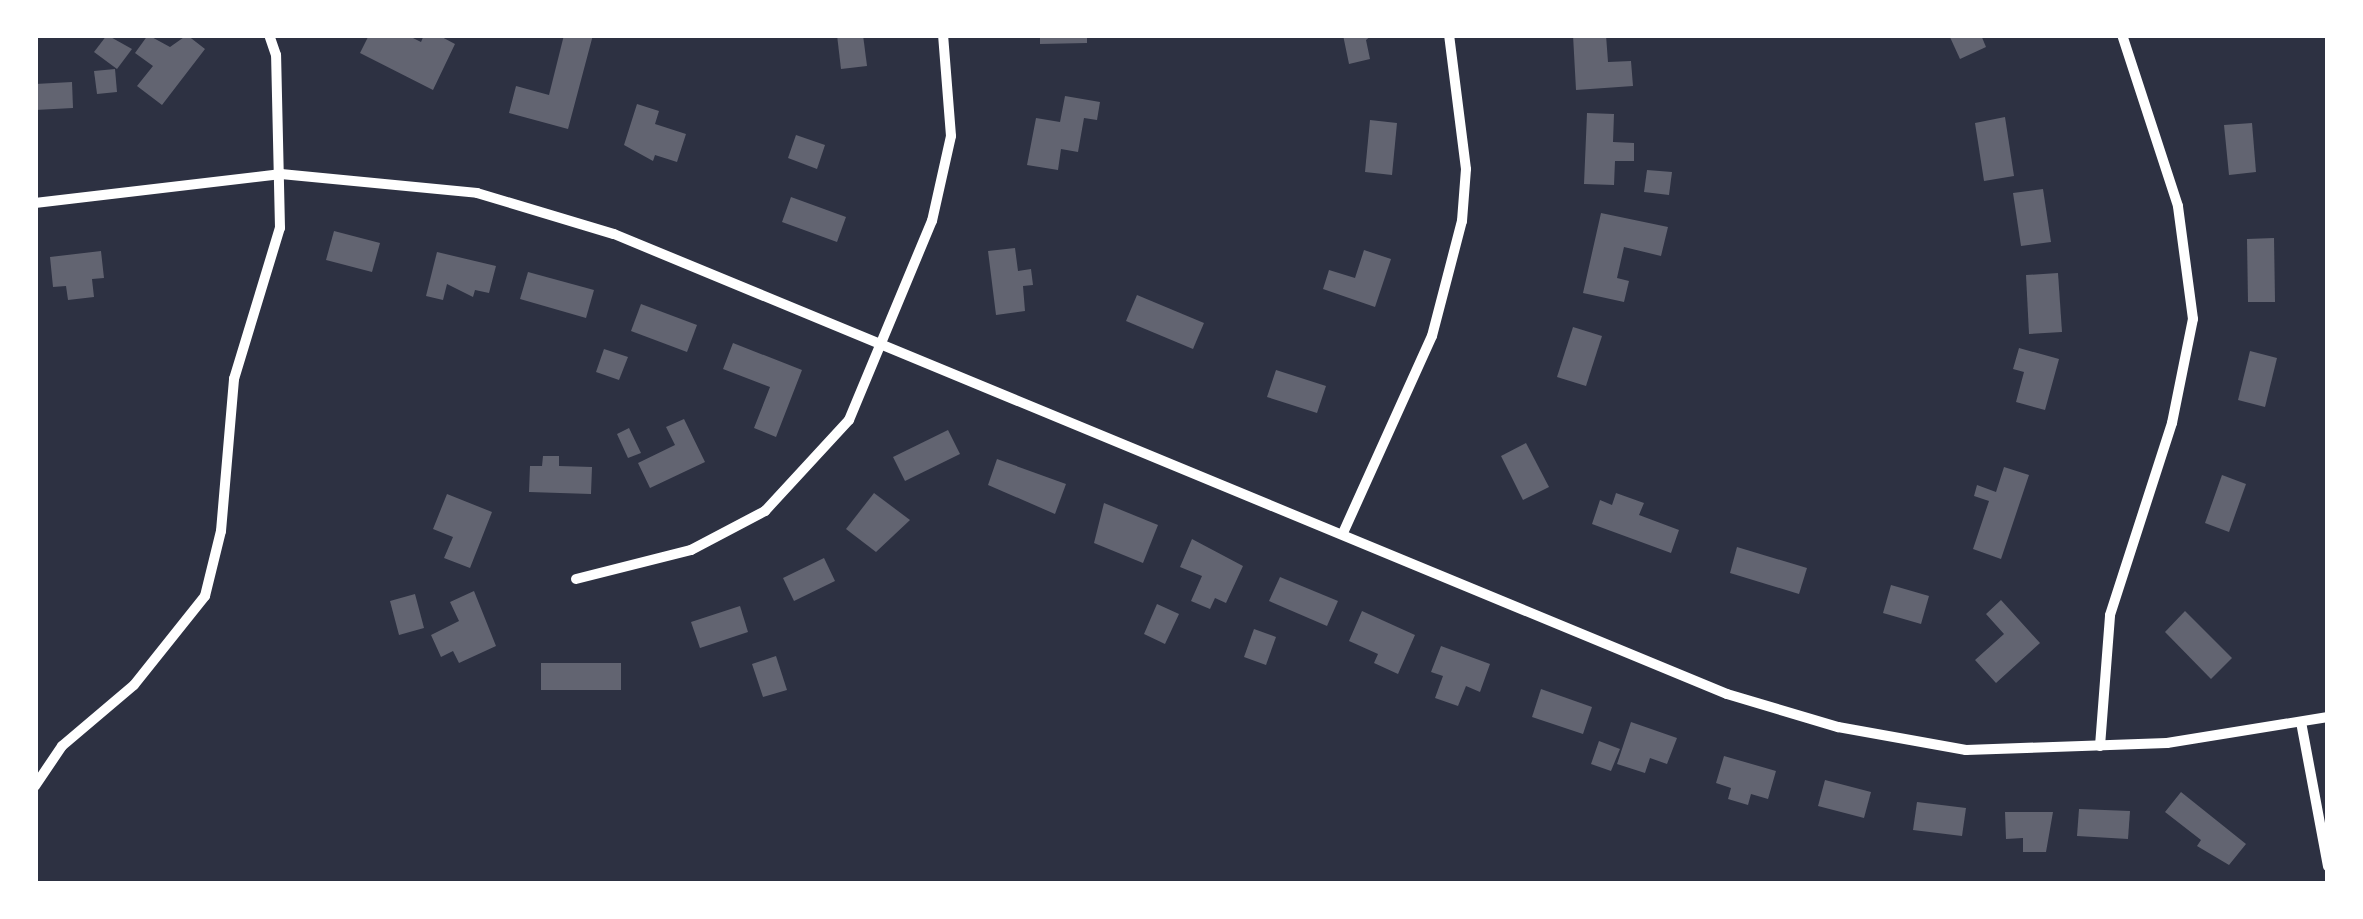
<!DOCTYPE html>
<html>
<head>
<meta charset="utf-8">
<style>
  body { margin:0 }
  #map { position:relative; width:2363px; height:919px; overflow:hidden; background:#2d3142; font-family:"IBM Plex Sans",sans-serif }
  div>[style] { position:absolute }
  .building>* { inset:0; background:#626471 }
  .minor>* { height:10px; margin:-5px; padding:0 5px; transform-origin:5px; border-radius:5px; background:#fff }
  span { translate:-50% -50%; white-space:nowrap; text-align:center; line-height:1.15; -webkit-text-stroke:10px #fff; paint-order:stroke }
  .frame { position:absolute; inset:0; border:38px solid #fff; pointer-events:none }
</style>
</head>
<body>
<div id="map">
  <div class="building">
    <div style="clip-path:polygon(107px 35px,132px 49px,117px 69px,94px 52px)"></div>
    <div style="clip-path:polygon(148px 35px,170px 47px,187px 35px,205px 49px,162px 105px,137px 86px,153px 66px,135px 53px)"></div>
    <div style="clip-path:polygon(369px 35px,407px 35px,421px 42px,424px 35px,438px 35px,455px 44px,433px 90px,360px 53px)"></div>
    <div style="clip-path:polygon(564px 35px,593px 35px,568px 129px,509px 113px,516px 86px,549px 95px)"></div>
    <div style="clip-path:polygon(837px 35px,863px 35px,867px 66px,841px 69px)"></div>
    <div style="clip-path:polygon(1040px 35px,1087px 35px,1087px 43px,1040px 44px)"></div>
    <div style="clip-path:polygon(1343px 35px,1372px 35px,1366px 40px,1370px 59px,1349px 64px)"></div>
    <div style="clip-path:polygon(1573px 35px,1606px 35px,1608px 62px,1631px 61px,1633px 86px,1576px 90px)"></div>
    <div style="clip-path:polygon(1949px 35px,1981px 35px,1986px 47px,1960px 59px)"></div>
    <div style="clip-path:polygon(115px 69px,117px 92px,97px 94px,94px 71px)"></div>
    <div style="clip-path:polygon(72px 82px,73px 108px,35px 110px,35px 84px)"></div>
    <div style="clip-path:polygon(1065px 96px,1100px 102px,1097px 120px,1084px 118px,1078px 152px,1061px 149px,1058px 170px,1027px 165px,1036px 118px,1060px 122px)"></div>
    <div style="clip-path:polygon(637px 104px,659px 111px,655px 124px,686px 134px,677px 162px,655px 155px,653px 161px,624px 145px)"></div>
    <div style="clip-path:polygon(1587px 113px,1614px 114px,1613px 142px,1634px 143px,1634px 161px,1615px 161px,1614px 185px,1584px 184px)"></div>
    <div style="clip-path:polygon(2005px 117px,2014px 176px,1984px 181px,1975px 123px)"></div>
    <div style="clip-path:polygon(1370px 120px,1397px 123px,1392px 175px,1365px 172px)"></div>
    <div style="clip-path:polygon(2252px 123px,2256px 172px,2229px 175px,2224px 125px)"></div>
    <div style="clip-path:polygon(796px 135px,825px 145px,817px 169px,788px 158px)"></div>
    <div style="clip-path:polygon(1647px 170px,1672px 172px,1669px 195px,1644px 192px)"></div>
    <div style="clip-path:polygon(2043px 189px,2051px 242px,2021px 246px,2013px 193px)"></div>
    <div style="clip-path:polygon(791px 197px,846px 217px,837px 242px,782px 222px)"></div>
    <div style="clip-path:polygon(1601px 213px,1668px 227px,1661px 256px,1624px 247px,1617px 278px,1629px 281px,1624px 302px,1583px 293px)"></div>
    <div style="clip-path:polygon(334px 231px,380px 243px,372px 272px,326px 260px)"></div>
    <div style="clip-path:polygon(2274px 238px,2275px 302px,2248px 302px,2247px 239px)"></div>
    <div style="clip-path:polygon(1015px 248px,1018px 271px,1031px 269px,1033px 285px,1023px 286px,1025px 311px,996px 315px,988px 251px)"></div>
    <div style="clip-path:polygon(1364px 250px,1391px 259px,1375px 307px,1323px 289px,1329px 270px,1355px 278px)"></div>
    <div style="clip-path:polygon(101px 251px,104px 278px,92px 279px,94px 297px,68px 300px,66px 286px,53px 287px,50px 257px)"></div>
    <div style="clip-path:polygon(437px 252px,496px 266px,489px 293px,475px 290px,473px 297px,447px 284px,443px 300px,426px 296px)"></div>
    <div style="clip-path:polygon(528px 272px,594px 290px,586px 318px,520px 299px)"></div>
    <div style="clip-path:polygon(2058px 273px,2062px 332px,2029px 334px,2026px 275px)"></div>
    <div style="clip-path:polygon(1137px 295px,1204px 323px,1193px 349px,1126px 321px)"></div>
    <div style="clip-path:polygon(641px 304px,697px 325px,687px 352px,631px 331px)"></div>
    <div style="clip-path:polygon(1573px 327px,1602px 336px,1586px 386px,1557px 377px)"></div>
    <div style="clip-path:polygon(733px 343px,802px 370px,776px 437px,754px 428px,770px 387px,723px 369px)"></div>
    <div style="clip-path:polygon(2019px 348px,2059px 359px,2045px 410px,2016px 402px,2024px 372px,2013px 369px)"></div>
    <div style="clip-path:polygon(604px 349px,628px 357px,619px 380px,596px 372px)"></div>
    <div style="clip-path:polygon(2250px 351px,2277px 358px,2265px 407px,2238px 400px)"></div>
    <div style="clip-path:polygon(1276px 370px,1326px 386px,1317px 413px,1267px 397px)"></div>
    <div style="clip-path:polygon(684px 419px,705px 462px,650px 488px,638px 463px,675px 445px,666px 427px)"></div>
    <div style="clip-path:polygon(629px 428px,641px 453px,628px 458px,617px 434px)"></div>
    <div style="clip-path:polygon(948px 430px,960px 454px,905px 481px,893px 457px)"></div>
    <div style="clip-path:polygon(1526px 443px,1549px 487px,1523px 500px,1501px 456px)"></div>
    <div style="clip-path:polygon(543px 456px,559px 456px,559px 466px,592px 467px,591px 494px,529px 492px,530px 466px,542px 466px)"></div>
    <div style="clip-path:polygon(997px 459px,1066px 484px,1055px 514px,988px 485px)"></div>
    <div style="clip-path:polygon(2004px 467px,2029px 475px,2001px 559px,1973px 549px,1989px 501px,1974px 496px,1977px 485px,1996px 492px)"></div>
    <div style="clip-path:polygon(2222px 475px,2246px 484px,2229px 532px,2205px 523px)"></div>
    <div style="clip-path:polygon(874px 493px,910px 520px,876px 552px,846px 529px)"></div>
    <div style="clip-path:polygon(1616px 493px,1644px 503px,1639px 515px,1679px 530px,1671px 553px,1592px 524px,1600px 500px,1612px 505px)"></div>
    <div style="clip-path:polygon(447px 494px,492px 512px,470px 568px,444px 558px,453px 537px,433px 529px)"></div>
    <div style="clip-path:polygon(1104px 503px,1158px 525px,1143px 563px,1094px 543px)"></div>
    <div style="clip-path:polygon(1192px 539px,1243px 566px,1226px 603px,1215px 598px,1210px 609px,1191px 601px,1202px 576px,1180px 567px)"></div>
    <div style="clip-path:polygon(1737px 547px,1807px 568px,1799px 594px,1730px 573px)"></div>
    <div style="clip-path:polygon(824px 558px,835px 581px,794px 601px,783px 578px)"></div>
    <div style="clip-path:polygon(1280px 577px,1338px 601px,1327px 626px,1269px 601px)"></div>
    <div style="clip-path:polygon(1891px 585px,1929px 596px,1921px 624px,1883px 613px)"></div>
    <div style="clip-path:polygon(474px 591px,496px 646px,459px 663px,453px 651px,441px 657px,431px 635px,459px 621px,450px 602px)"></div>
    <div style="clip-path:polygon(415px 594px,424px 628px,399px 635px,390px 601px)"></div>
    <div style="clip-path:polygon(2001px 600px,2040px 643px,1996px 683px,1975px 660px,2004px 634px,1986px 614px)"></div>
    <div style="clip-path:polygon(1157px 604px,1179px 614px,1165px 644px,1144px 634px)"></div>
    <div style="clip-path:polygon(740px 606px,748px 632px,700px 648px,691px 622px)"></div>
    <div style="clip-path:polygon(1362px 611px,1415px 635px,1398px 674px,1374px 663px,1378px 654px,1349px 641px)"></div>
    <div style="clip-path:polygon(2185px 611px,2232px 658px,2211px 679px,2165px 632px)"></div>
    <div style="clip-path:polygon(1254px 629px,1276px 637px,1266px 665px,1244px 657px)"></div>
    <div style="clip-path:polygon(1441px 646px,1490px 664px,1480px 692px,1466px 686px,1458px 706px,1435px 698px,1443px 676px,1431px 672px)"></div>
    <div style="clip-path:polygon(776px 656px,787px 690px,763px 697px,752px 664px)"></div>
    <div style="clip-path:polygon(541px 663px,621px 663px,621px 690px,541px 690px)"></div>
    <div style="clip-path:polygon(1541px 689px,1592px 707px,1583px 734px,1532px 717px)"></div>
    <div style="clip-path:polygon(1631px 722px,1677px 738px,1667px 764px,1650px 758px,1645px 773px,1617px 764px)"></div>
    <div style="clip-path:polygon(1599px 741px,1620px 749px,1611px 771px,1591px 764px)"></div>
    <div style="clip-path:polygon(1724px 756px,1776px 771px,1768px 799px,1751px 794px,1748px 805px,1728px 799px,1731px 788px,1716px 783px)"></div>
    <div style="clip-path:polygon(1825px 780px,1871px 792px,1864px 818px,1818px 806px)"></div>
    <div style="clip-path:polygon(2181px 792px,2246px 844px,2229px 865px,2197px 846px,2201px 840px,2165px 812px)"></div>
    <div style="clip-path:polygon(1917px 802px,1966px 808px,1962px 836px,1913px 830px)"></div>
    <div style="clip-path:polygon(2079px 809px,2130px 811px,2128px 839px,2077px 836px)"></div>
    <div style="clip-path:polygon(2005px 812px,2053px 812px,2046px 852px,2023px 852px,2023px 838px,2006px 839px)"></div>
  </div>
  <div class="minor">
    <div style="left:35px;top:203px;width:248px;rotate:-6.7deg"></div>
    <div style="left:281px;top:174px;width:197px;rotate:5.5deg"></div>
    <div style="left:477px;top:193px;width:143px;rotate:16.7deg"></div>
    <div style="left:614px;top:234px;width:1204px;rotate:22.46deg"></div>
    <div style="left:1727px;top:694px;width:116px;rotate:16.6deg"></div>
    <div style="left:1838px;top:727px;width:130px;rotate:10.2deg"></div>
    <div style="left:1966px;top:750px;width:201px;rotate:-2deg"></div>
    <div style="left:2167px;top:743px;width:163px;rotate:-9.2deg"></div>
    <div style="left:1343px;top:533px;width:216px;rotate:-65.7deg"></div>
    <div style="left:1432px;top:336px;width:119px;rotate:-75.4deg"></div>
    <div style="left:1462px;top:221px;width:52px;rotate:-85.6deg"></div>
    <div style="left:1466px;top:169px;width:135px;rotate:-97.2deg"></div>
    <div style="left:576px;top:579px;width:119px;rotate:-14.2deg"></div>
    <div style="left:691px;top:550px;width:84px;rotate:-27.8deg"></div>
    <div style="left:765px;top:511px;width:124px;rotate:-47.3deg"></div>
    <div style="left:849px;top:420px;width:216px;rotate:-67.4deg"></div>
    <div style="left:932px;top:221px;width:87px;rotate:-77.4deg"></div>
    <div style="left:951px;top:136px;width:101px;rotate:-94.5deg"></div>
    <div style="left:2301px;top:722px;width:147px;rotate:79.4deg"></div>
    <div style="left:2100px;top:746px;width:131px;rotate:-85.6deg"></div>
    <div style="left:2110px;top:615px;width:202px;rotate:-72.1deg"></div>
    <div style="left:2172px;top:423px;width:106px;rotate:-78.6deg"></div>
    <div style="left:2193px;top:319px;width:114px;rotate:-97.6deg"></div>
    <div style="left:2178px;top:206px;width:180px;rotate:-108.1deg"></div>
    <div style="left:35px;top:786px;width:48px;rotate:-56deg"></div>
    <div style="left:62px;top:746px;width:94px;rotate:-40.3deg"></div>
    <div style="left:134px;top:685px;width:114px;rotate:-51.4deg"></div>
    <div style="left:205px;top:596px;width:67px;rotate:-76.2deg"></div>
    <div style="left:221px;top:531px;width:153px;rotate:-85.1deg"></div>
    <div style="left:234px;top:379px;width:158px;rotate:-73.1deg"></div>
    <div style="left:280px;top:228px;width:173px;rotate:-91.3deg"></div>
    <div style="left:276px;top:55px;width:21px;rotate:-109deg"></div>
  </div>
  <div class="frame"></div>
</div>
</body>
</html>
